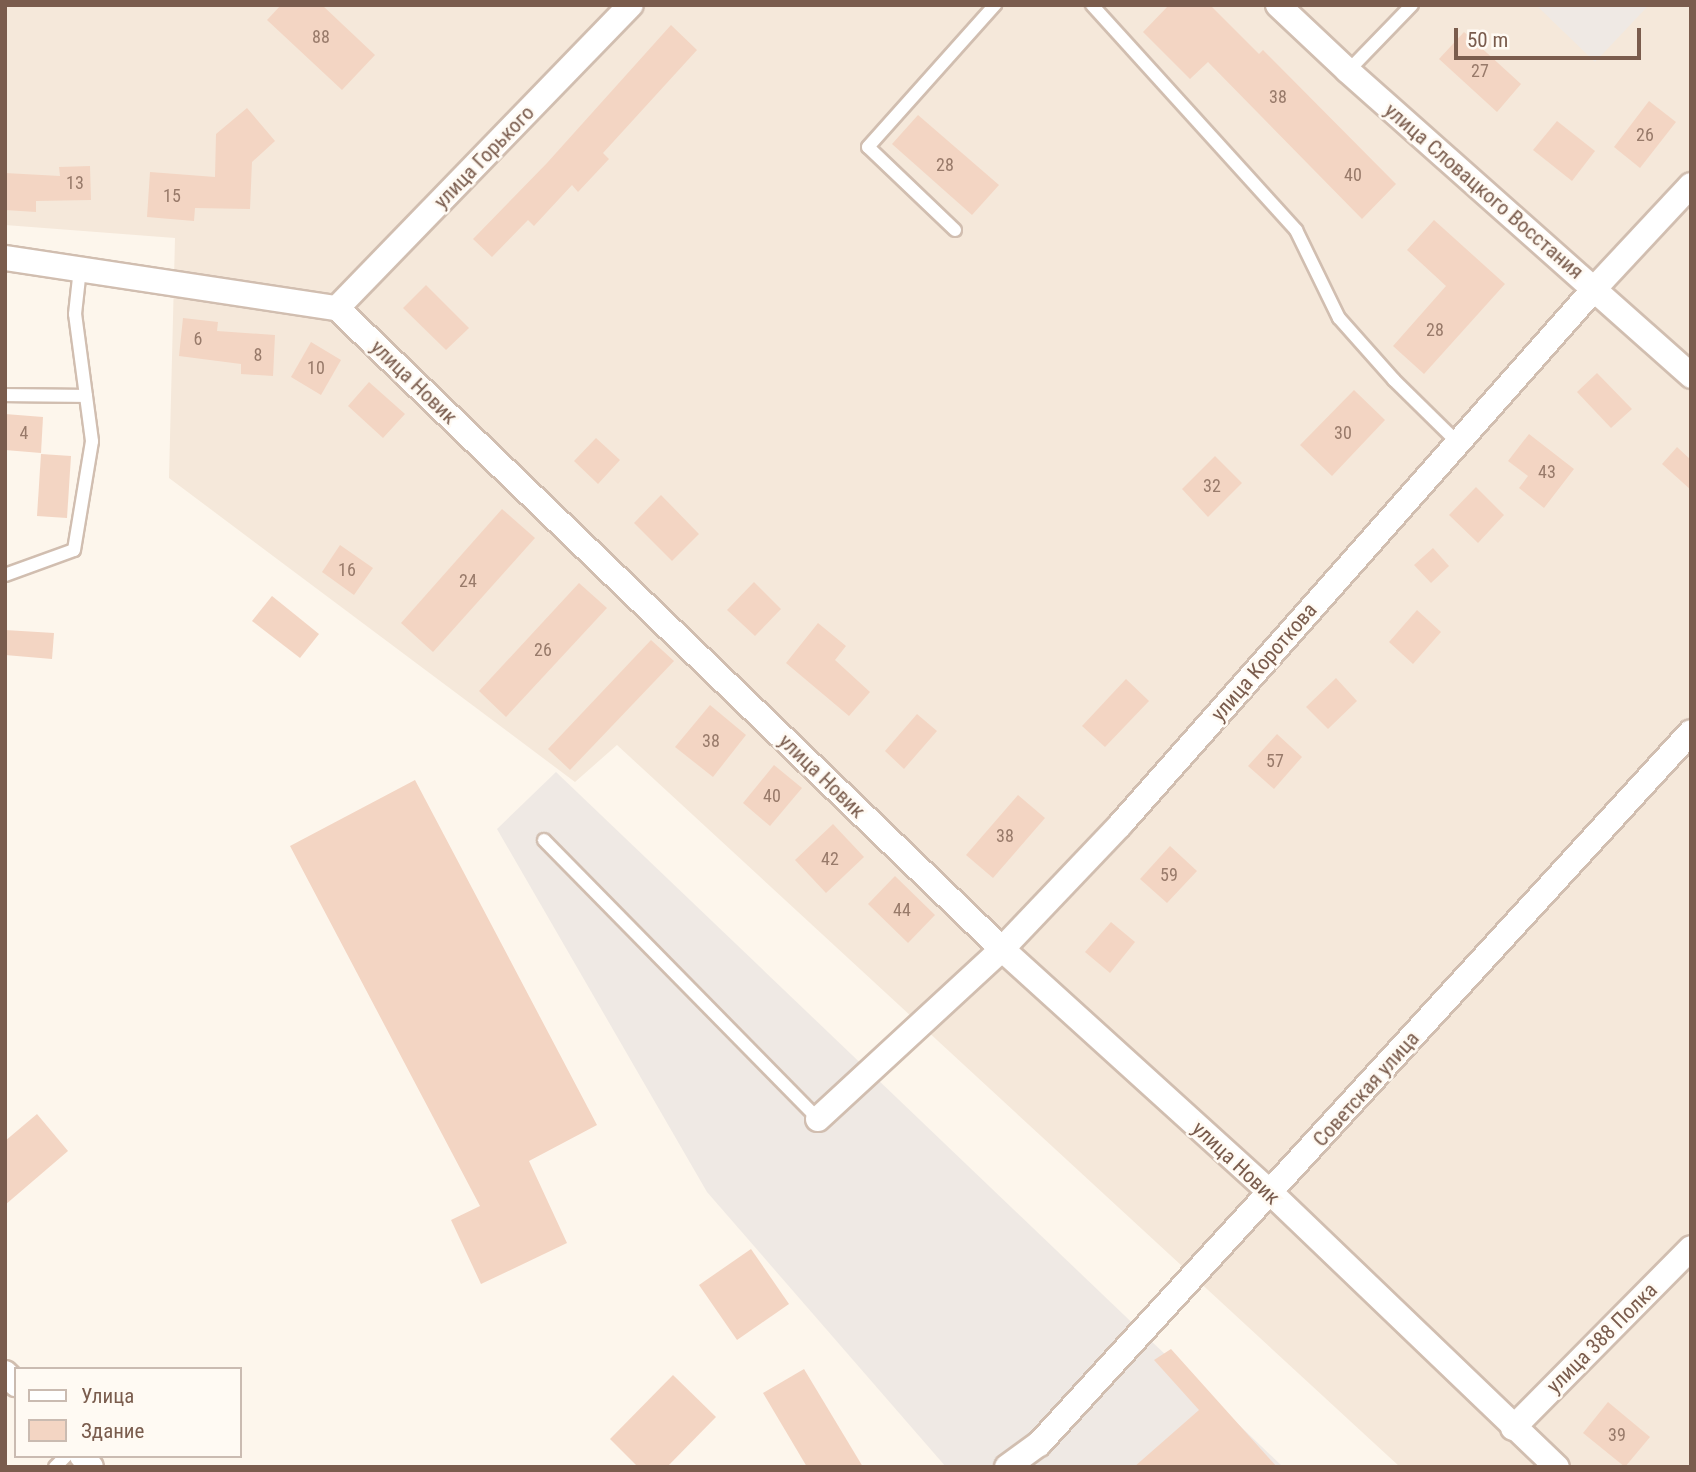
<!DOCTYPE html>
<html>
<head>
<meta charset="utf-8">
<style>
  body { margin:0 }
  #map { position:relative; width:1696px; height:1472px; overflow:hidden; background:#fdf6ec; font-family:"Roboto Condensed",sans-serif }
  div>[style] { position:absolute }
  .residential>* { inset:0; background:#f5e8da }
  .industrial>* { inset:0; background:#efe9e4 }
  .building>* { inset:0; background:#f3d5c3 }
  .roads { filter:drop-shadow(2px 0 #d1beb0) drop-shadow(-2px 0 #d1beb0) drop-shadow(0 2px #d1beb0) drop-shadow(0 -2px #d1beb0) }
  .lane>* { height:12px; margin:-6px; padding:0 6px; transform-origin:6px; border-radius:6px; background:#fff }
  .street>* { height:24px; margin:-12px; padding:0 12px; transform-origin:12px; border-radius:12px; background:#fff }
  span { translate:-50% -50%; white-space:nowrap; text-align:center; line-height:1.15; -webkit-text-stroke:5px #fffaf3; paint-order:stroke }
  .number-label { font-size:18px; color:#987a6a }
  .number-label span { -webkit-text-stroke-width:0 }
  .street-label { font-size:21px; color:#7a5c4d }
  .frame { position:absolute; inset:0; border:7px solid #7a5c4d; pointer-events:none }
  .legend { position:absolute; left:14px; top:1367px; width:228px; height:91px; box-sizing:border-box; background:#fffaf3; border:2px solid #cabbb1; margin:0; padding:9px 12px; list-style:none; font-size:21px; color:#7a5c4d }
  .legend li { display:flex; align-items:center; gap:14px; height:35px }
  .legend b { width:35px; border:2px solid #cabbb1 }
  .scale { position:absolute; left:1454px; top:28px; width:187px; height:32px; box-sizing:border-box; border:4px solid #7a5c4d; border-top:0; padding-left:9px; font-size:21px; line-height:24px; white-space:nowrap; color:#7a5c4d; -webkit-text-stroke:5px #fffaf3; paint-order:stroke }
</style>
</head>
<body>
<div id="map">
  <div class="residential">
    <div style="clip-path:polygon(5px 5px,1691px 5px,1691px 1467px,1400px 1467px,617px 745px,575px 782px,169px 478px,175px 238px,5px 225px)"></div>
  </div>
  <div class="industrial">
    <div style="clip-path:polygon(1536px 5px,1649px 5px,1595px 62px)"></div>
    <div style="clip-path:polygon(556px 772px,1283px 1467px,946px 1467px,707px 1192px,497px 829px)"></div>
  </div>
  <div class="building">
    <div style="clip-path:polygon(281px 5px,322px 5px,375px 55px,342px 90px,267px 20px)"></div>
    <div style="clip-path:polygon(1169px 5px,1210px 5px,1259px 54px,1263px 50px,1396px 184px,1362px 219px,1208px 62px,1190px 79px,1143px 32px)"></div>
    <div style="clip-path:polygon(671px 25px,697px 50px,603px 153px,609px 159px,578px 192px,572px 185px,534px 226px,528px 220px,492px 257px,473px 239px,547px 163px)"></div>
    <div style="clip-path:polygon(1464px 32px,1521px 84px,1497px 112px,1439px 59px)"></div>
    <div style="clip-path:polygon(1649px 101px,1676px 122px,1640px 168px,1614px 147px)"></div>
    <div style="clip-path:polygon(247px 108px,275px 141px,252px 162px,250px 209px,195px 208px,194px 221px,147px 217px,150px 172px,215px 177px,216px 134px)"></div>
    <div style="clip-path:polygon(918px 115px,999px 185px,972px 215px,892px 144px)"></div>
    <div style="clip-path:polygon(1557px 121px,1595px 151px,1572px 181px,1533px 150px)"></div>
    <div style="clip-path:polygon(90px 166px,91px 200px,36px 201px,36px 212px,5px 210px,5px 173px,60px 176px,59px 167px)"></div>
    <div style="clip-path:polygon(1434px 220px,1505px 284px,1424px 374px,1393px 346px,1446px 286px,1407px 250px)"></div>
    <div style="clip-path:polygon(426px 285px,469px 328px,446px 350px,403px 308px)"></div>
    <div style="clip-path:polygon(183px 318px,218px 322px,217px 331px,275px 335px,273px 376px,241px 374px,241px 364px,179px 356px)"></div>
    <div style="clip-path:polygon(311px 342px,341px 360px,321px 395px,291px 377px)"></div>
    <div style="clip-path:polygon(1597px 373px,1632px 409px,1611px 428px,1577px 392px)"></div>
    <div style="clip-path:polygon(369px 382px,405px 414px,383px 438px,348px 406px)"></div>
    <div style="clip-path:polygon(1354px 390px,1385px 420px,1332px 476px,1300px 445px)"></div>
    <div style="clip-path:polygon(5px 414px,43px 417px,41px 453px,5px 450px)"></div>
    <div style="clip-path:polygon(1529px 434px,1574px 469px,1544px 508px,1519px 488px,1528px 476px,1508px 461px)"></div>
    <div style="clip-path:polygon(596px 438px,620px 460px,598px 484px,574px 461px)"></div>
    <div style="clip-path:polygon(1677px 447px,1691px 460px,1691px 490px,1662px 464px)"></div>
    <div style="clip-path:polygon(41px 454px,71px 456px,67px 518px,37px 516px)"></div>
    <div style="clip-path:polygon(1215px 456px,1242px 483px,1208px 517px,1182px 489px)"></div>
    <div style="clip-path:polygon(1476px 487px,1504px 515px,1478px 543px,1449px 515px)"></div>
    <div style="clip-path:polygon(661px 495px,699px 534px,672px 561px,634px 523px)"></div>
    <div style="clip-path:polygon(502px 509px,535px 538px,433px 652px,401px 623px)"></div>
    <div style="clip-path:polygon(340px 545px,373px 568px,354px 595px,322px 572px)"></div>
    <div style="clip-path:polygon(1433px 548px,1449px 566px,1431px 583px,1414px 565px)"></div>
    <div style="clip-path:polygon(754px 582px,781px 609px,755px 636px,727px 610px)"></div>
    <div style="clip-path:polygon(579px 583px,607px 608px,506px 717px,479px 691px)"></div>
    <div style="clip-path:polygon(272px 596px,319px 634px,300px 658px,252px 621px)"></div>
    <div style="clip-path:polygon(1417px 610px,1441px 632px,1413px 664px,1389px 642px)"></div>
    <div style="clip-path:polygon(818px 623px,846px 646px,835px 660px,870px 692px,849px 716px,786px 663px)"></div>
    <div style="clip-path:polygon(5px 630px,54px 633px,52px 659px,5px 655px)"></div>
    <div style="clip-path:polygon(651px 640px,674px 661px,570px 770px,548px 749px)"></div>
    <div style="clip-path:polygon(1336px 678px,1357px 701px,1328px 729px,1306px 707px)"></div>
    <div style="clip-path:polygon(1126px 679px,1149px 701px,1105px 747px,1082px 726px)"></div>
    <div style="clip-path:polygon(710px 705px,746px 735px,713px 777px,675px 747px)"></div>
    <div style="clip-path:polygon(917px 714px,937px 731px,904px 769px,885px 751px)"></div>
    <div style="clip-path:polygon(1277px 734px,1302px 757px,1274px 789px,1248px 766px)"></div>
    <div style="clip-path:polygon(774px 765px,802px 788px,770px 826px,743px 803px)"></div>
    <div style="clip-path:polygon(415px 780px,597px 1125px,529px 1161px,567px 1243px,481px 1284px,451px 1220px,480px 1206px,290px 846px)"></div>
    <div style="clip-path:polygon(1018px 795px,1045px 818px,993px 878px,966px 855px)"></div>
    <div style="clip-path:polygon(833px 824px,864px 857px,826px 893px,795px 860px)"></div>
    <div style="clip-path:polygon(1170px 846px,1197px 871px,1167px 903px,1140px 879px)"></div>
    <div style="clip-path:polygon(895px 876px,935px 915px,908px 943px,868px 904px)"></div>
    <div style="clip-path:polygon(1111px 922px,1135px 942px,1110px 973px,1085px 952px)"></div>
    <div style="clip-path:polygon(37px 1114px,68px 1151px,5px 1205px,5px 1141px)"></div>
    <div style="clip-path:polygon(751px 1249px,789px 1304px,737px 1340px,699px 1285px)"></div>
    <div style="clip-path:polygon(1171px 1349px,1277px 1467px,1134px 1467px,1199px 1410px,1154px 1360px)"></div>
    <div style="clip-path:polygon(804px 1369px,863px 1467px,807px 1467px,763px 1393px)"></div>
    <div style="clip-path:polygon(673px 1375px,716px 1417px,667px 1467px,638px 1467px,610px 1439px)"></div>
    <div style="clip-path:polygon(1608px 1402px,1650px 1437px,1625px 1467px,1583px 1433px)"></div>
  </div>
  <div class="roads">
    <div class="lane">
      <div style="left:1092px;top:5px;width:304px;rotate:47.8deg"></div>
      <div style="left:1296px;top:230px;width:98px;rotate:64deg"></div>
      <div style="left:1339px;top:318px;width:83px;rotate:48.4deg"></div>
      <div style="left:1394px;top:380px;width:90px;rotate:44.5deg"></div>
      <div style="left:1348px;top:71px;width:92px;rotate:-45.9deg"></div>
      <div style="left:955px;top:230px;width:120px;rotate:-136.3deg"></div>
      <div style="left:868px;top:147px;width:191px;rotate:-48.2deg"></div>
      <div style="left:5px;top:395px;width:81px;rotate:0.7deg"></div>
      <div style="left:5px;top:575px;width:73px;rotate:-19.9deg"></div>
      <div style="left:74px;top:550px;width:110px;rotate:-80.6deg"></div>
      <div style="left:92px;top:441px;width:128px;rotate:-97.6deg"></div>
      <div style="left:75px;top:314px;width:45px;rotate:-83.7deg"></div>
      <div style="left:544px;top:840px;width:391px;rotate:45.5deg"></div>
      <div style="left:55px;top:1467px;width:16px;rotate:-45deg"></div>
    </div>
    <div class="street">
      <div style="left:1278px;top:5px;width:96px;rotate:43.3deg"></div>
      <div style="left:1348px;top:71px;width:459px;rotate:41.6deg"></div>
      <div style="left:5px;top:258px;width:336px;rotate:8.6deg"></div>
      <div style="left:337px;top:308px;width:924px;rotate:43.95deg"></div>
      <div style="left:1002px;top:949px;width:363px;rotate:42.2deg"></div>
      <div style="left:1271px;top:1193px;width:396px;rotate:43.8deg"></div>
      <div style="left:337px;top:308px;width:422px;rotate:-45.9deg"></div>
      <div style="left:818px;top:1119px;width:251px;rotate:-42.7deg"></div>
      <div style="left:1002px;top:949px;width:171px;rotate:-46.4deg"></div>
      <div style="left:1120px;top:825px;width:716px;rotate:-48.51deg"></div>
      <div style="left:1594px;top:289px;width:142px;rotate:-47deg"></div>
      <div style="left:5px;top:1373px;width:16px;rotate:45deg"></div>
      <div style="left:1513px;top:1428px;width:253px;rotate:-45.3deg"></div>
      <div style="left:82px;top:1456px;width:14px;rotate:51deg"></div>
      <div style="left:1007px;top:1467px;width:39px;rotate:-36deg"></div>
      <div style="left:1039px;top:1444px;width:965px;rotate:-47.52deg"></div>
    </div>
  </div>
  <div class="number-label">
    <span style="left:321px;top:37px">88</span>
    <span style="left:1480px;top:71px">27</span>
    <span style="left:1278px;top:97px">38</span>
    <span style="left:1645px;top:135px">26</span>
    <span style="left:945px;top:165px">28</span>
    <span style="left:1353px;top:175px">40</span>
    <span style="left:75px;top:183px">13</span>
    <span style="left:172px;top:196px">15</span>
    <span style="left:1435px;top:330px">28</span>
    <span style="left:198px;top:339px">6</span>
    <span style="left:258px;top:355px">8</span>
    <span style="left:316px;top:368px">10</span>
    <span style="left:24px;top:433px">4</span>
    <span style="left:1343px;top:433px">30</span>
    <span style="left:1547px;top:472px">43</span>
    <span style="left:1212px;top:486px">32</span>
    <span style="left:347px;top:570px">16</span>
    <span style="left:468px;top:581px">24</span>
    <span style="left:543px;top:650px">26</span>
    <span style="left:711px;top:741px">38</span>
    <span style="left:1275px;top:761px">57</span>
    <span style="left:772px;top:796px">40</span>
    <span style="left:1005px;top:836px">38</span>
    <span style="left:830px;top:859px">42</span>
    <span style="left:1169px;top:875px">59</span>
    <span style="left:902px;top:910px">44</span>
    <span style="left:1617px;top:1435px">39</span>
  </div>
  <div class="street-label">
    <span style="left:484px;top:157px;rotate:-46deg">улица Горького</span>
    <span style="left:1484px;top:191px;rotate:41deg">улица Словацкого Восстания</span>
    <span style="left:414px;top:382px;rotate:44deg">улица Новик</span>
    <span style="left:1264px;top:662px;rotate:-49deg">улица Короткова</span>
    <span style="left:822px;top:776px;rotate:44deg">улица Новик</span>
    <span style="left:1366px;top:1089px;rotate:-48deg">Советская улица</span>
    <span style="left:1236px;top:1163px;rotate:43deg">улица Новик</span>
    <span style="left:1602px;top:1338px;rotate:-45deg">улица 388 Полка</span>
  </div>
  <div class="frame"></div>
  <ul class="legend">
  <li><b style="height:9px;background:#fff"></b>Улица</li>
  <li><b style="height:19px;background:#f3d5c3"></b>Здание</li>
  </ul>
  <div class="scale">50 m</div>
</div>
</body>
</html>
